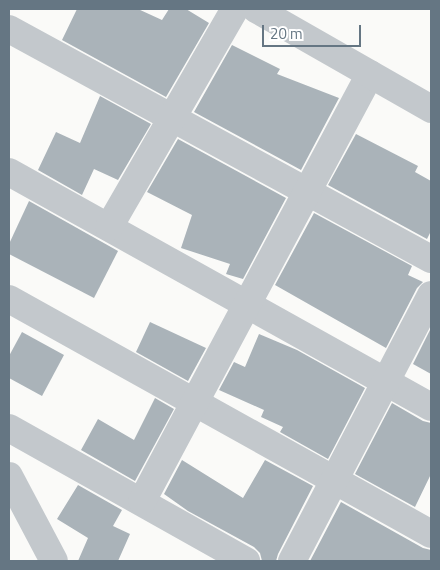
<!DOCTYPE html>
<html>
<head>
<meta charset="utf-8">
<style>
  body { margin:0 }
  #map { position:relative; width:440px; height:570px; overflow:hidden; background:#fafaf8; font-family:"Titillium Web",sans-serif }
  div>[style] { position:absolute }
  .building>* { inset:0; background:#aab3b9 }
  .minor>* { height:28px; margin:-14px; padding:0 14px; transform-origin:14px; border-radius:14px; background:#c3c8cc }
  .tertiary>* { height:28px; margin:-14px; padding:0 14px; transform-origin:14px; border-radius:14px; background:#c3c8cc }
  span { translate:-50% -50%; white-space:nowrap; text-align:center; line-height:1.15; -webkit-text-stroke:5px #fff; paint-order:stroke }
  .frame { position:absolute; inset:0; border:10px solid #657683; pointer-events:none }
  .scale { position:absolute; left:262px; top:25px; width:99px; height:22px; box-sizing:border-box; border:2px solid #657683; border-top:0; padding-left:6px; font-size:15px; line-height:18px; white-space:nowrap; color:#657683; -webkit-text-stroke:4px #fff; paint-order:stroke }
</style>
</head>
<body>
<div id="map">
  <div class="building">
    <div style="clip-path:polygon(77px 9px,138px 9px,162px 20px,169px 9px,186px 9px,209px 23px,166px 97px,62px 40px)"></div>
    <div style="clip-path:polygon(232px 45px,280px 69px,277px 74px,339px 98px,301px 170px,194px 112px)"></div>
    <div style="clip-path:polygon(100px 96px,151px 124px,118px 180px,94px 169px,82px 195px,38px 170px,56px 132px,80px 143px)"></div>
    <div style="clip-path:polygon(356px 134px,418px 166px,415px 172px,431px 181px,431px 231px,427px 239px,328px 185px)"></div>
    <div style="clip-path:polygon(178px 139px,286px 198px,243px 279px,226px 274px,230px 264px,181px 248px,192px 215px,147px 192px)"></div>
    <div style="clip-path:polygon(29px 201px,118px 251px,94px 298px,9px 254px,9px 244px)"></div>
    <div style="clip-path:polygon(314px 213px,412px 266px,408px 275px,423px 282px,417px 288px,386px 348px,275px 285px)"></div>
    <div style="clip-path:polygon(150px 322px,206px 348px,188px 381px,136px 352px)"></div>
    <div style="clip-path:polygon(431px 328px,431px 374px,413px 364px)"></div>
    <div style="clip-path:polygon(22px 332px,64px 355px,42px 396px,9px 378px,9px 356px)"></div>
    <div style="clip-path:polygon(259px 334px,297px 350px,365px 388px,328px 459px,280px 432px,283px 427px,261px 417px,264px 410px,219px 390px,234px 362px,245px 367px)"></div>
    <div style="clip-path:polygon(155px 398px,174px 409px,135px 481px,81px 450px,98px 419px,134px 440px)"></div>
    <div style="clip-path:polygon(392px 403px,423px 421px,431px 423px,431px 474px,415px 507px,355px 474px)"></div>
    <div style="clip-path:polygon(182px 460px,243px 498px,265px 460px,313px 486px,278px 554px,276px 561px,262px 561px,260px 553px,254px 547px,188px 511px,164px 494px)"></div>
    <div style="clip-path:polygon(78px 485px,122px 510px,113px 526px,130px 534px,118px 561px,78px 561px,88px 538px,57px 519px)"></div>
    <div style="clip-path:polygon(341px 502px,423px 548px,431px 550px,431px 561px,310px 561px)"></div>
  </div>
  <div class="minor">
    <div style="left:9px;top:29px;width:481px;rotate:28.6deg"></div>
    <div style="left:9px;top:172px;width:483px;rotate:29.1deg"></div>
    <div style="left:109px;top:227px;width:252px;rotate:-60deg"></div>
    <div style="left:9px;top:299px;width:483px;rotate:29.1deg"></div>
    <div style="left:9px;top:428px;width:272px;rotate:29.3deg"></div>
    <div style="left:9px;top:476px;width:96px;rotate:62.1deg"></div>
    <div style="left:142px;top:501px;width:484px;rotate:-61.9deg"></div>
    <div style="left:292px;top:561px;width:300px;rotate:-62.4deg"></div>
  </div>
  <div class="tertiary">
    <div style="left:256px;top:9px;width:202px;rotate:29.7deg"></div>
  </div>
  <div class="frame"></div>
  <div class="scale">20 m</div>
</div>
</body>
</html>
